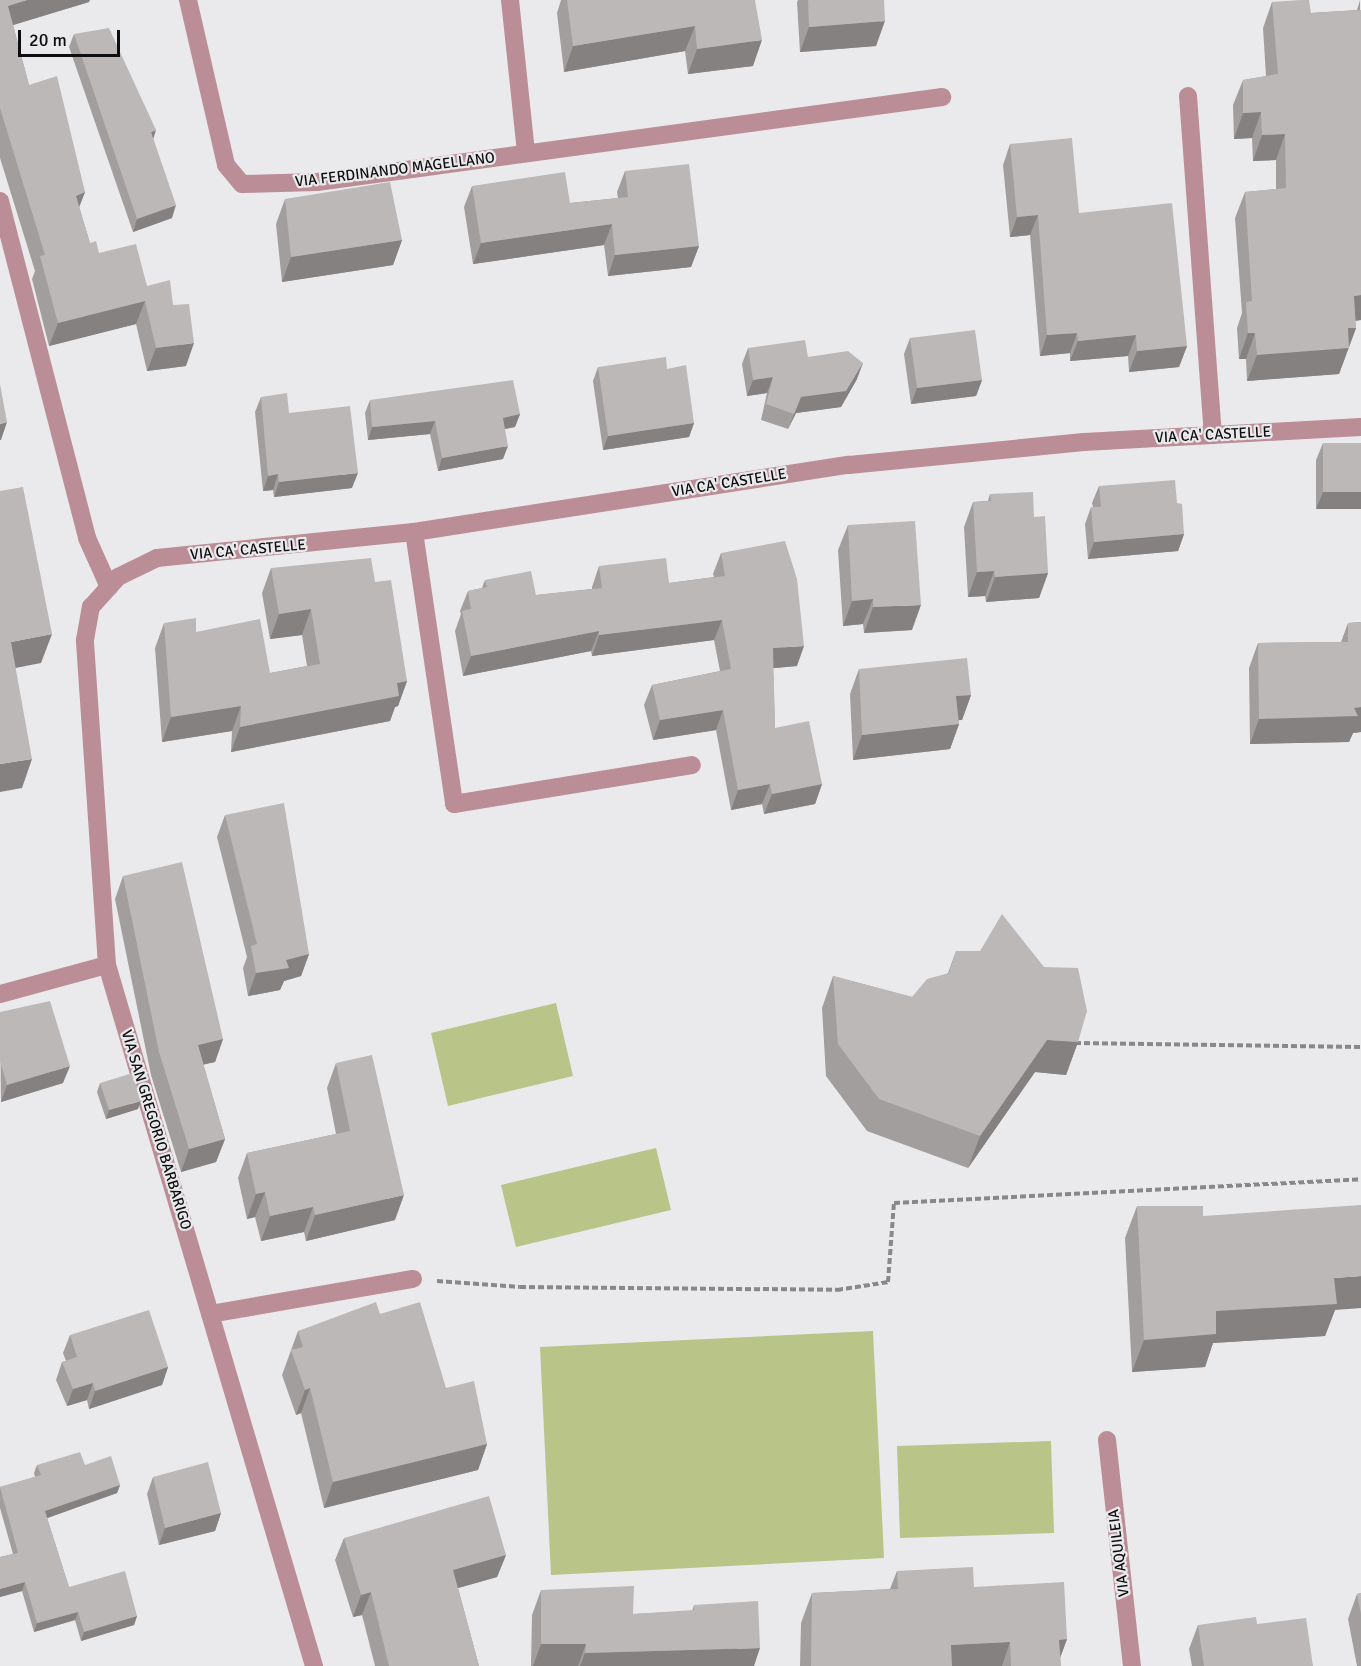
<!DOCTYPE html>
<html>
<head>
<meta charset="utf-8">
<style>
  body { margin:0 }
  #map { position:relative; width:1361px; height:1666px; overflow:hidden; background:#eaeaed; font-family:Signika,sans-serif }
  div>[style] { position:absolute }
  .green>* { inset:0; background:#b8c488 }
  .path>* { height:4px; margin-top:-2px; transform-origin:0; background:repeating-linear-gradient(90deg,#88888a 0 6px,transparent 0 9px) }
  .street>* { height:18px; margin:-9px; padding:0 9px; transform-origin:9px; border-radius:9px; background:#bb8e97 }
  .wall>* { inset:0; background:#a29e9d }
  .shaded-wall>* { inset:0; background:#848180 }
  .building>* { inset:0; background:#bcb8b7 }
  span { translate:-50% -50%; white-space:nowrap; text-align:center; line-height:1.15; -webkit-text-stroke:4.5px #eaeaed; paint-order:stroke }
  .street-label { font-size:15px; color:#0e0e10 }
  .scale { position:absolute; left:18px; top:30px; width:102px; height:27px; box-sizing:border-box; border:3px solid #0e0e10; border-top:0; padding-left:8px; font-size:18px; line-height:21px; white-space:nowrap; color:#0e0e10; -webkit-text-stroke:4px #eaeaed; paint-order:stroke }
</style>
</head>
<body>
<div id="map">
  <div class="green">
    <div style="clip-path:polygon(556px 1003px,573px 1076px,448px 1106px,431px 1033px)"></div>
    <div style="clip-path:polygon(656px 1148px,671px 1210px,516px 1247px,501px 1185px)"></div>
    <div style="clip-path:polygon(873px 1331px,884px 1558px,551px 1575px,540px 1347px)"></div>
    <div style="clip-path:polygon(1051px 1441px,1054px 1533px,900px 1538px,897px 1446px)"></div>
  </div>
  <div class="path">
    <div style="left:1075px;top:1043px;width:286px;rotate:0.8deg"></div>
    <div style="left:437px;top:1281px;width:83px;rotate:4.1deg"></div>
    <div style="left:520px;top:1287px;width:317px;rotate:0.5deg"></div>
    <div style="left:837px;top:1290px;width:52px;rotate:-8.9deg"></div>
    <div style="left:888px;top:1282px;width:79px;rotate:-85.7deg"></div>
    <div style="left:894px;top:1203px;width:468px;rotate:-2.9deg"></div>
  </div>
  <div class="street">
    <div style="left:188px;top:0;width:169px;rotate:77deg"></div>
    <div style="left:226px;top:165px;width:25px;rotate:50deg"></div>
    <div style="left:242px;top:184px;width:75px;rotate:-1.5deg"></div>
    <div style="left:317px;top:182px;width:631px;rotate:-7.74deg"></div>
    <div style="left:510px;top:0;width:154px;rotate:84deg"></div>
    <div style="left:1188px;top:96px;width:340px;rotate:85.8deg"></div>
    <div style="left:0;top:201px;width:348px;rotate:75.5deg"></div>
    <div style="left:87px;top:538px;width:54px;rotate:65.8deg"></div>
    <div style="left:414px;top:532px;width:275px;rotate:81.6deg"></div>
    <div style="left:454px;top:804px;width:241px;rotate:-9.3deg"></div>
    <div style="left:0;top:994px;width:111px;rotate:-15.2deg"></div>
    <div style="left:210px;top:1314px;width:206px;rotate:-9.8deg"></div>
    <div style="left:1107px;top:1440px;width:227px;rotate:83.7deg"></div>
    <div style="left:314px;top:1666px;width:731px;rotate:-106.45deg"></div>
    <div style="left:107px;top:965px;width:326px;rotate:-93.9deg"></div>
    <div style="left:85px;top:640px;width:34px;rotate:-80deg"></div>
    <div style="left:91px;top:607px;width:40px;rotate:-48deg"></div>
    <div style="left:118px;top:577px;width:43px;rotate:-26deg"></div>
    <div style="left:157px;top:558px;width:258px;rotate:-5.8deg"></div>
    <div style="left:414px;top:532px;width:440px;rotate:-8.8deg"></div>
    <div style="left:849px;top:465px;width:236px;rotate:-5.6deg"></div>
    <div style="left:1084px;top:442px;width:277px;rotate:-3.1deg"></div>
  </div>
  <div class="wall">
    <div style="clip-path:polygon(0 0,89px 2px,13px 25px,29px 85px,85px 192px,79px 207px,90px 243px,99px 253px,147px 286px,173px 305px,186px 366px,147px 371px,136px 324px,49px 346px,32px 279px,35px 271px,0 158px)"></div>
    <div style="clip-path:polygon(561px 0,755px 0,753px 66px,688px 74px,685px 51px,564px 72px,557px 13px)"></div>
    <div style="clip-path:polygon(798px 0,884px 0,876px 46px,800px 52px,797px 2px)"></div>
    <div style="clip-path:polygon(1360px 0,1361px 320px,1355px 321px,1356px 328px,1339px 374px,1247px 381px,1246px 359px,1239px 359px,1237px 328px,1242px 313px,1235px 218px,1245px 192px,1276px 189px,1276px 160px,1253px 161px,1252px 138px,1234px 139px,1233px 105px,1243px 80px,1266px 76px,1263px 28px,1272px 2px,1311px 13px,1357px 10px)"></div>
    <div style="clip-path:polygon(74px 34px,172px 218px,133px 232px,69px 47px)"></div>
    <div style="clip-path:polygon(1010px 144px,1079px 213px,1187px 346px,1179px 367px,1129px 372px,1128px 356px,1070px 361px,1070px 353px,1040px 356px,1030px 235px,1010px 237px,1003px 165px)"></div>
    <div style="clip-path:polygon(625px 171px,699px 246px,691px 267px,608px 276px,604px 245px,473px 264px,464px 207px,472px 186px,570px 203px,618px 198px,617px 192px)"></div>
    <div style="clip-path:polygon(285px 199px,402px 240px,393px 265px,282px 282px,276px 224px)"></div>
    <div style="clip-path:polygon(910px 338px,982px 380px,976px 396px,911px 404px,904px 354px)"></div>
    <div style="clip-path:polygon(748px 348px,808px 357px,857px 379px,841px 407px,796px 413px,788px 429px,761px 420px,767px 393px,747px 396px,742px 364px)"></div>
    <div style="clip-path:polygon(598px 367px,667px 369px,694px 423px,689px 437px,603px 450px,593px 381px)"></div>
    <div style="clip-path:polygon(261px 397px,289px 413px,352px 488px,274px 497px,273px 490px,263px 491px,255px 412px)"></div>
    <div style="clip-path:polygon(370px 400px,520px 414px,515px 427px,505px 429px,503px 459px,438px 471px,430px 434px,368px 440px,365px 413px)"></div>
    <div style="clip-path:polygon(1323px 443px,1361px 443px,1316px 509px,1316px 460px)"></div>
    <div style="clip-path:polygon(1099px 486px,1177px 503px,1184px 534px,1178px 551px,1088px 559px,1085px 524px,1091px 507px,1093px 507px,1092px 503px)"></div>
    <div style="clip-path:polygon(990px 494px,1034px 517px,1048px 573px,1039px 598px,986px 602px,985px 596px,968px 597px,964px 527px,973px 502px,988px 501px)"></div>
    <div style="clip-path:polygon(848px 525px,912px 630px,864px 633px,863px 624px,843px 626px,838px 550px)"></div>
    <div style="clip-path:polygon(721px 553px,797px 666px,773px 668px,775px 728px,822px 784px,815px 804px,764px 814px,762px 804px,731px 810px,716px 730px,653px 740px,644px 705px,652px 685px,720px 671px,714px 640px,592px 656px,591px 651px,463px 676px,455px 631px,461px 614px,460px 611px,468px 591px,482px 588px,485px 580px,536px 595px,592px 589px,592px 587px,599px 566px,669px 583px,714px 577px,713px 574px)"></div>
    <div style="clip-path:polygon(271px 568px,375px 582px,407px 681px,398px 706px,395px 707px,390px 721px,231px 752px,232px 731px,162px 742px,155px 648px,164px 623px,196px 632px,270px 673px,307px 666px,302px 635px,270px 639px,262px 593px)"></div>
    <div style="clip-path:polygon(1361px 622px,1361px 732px,1353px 733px,1349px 742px,1250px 744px,1249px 668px,1258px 643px,1341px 642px,1348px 623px)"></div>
    <div style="clip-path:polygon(859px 669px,971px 695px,962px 720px,959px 720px,959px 724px,950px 749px,853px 760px,850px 694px)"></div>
    <div style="clip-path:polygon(225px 815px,309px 954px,301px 976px,284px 981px,280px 990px,248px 996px,243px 968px,247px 957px,217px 837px)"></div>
    <div style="clip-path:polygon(123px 876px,223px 1039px,215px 1062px,203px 1064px,225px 1139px,216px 1162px,181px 1172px,151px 1075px,115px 899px)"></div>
    <div style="clip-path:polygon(956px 951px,1078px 1042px,1066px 1075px,1035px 1072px,968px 1168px,867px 1131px,826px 1076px,822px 1008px,833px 976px,912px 997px,948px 973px)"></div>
    <div style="clip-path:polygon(0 1012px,63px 1083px,1px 1102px)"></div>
    <div style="clip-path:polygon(336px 1063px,395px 1220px,306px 1241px,304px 1232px,261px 1241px,255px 1217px,247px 1219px,238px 1178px,247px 1153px,336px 1134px,327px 1088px)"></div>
    <div style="clip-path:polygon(100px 1083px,138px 1109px,106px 1119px,97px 1092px)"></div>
    <div style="clip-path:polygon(1137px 1206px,1203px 1216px,1335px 1310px,1325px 1336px,1213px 1343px,1205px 1367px,1132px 1372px,1125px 1238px)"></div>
    <div style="clip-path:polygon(380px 1314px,446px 1388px,487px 1444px,478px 1470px,324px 1508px,301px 1413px,296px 1415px,282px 1375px,298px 1331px)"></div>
    <div style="clip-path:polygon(70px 1335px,168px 1367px,162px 1385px,89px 1409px,87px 1400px,67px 1406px,56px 1380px,62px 1362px,66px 1361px,63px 1353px)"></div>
    <div style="clip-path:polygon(37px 1465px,85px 1465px,120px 1485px,117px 1493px,47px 1518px,69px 1587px,137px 1616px,134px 1625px,81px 1641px,75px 1620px,34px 1632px,22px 1591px,0 1597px,0 1557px,13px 1554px,0 1508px,0 1487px,35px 1477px,34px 1473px)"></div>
    <div style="clip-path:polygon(153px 1477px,221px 1513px,215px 1531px,159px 1545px,147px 1494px)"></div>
    <div style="clip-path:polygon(344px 1538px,506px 1555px,497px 1577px,458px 1588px,479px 1666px,375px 1666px,362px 1615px,353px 1617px,335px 1560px)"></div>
    <div style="clip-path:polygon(897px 1571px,974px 1587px,1067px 1639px,1060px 1658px,1061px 1666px,800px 1666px,801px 1623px,812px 1593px,890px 1589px)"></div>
    <div style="clip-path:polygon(541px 1590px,633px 1614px,692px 1611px,694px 1605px,754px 1666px,531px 1666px,532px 1615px)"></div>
    <div style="clip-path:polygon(1361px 1593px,1361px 1666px,1357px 1666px,1348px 1619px,1357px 1594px)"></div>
    <div style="clip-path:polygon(1198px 1625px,1313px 1666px,1192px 1666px,1189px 1649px)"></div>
  </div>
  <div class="shaded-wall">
    <div style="clip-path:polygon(27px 0,90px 0,89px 2px,0 29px,8px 6px)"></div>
    <div style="clip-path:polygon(885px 21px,876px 46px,800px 52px,809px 27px)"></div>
    <div style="clip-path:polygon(695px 26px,685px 51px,564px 72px,573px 46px)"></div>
    <div style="clip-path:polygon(762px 40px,753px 66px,688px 74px,697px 49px)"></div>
    <div style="clip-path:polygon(1261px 112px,1252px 138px,1234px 139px,1243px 113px)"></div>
    <div style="clip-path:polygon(156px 130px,152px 143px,151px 132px)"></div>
    <div style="clip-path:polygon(1285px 134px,1276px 160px,1253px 161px,1262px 135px)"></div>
    <div style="clip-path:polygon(85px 192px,76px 215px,76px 196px)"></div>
    <div style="clip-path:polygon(176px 205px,172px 218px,133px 232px,137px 219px)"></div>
    <div style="clip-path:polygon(1038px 215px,1030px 235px,1010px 237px,1017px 217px)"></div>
    <div style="clip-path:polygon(612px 224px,604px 245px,473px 264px,481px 243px)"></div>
    <div style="clip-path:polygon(402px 240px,393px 265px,282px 282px,291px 257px)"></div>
    <div style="clip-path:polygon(699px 246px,691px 267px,608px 276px,615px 255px)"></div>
    <div style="clip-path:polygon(1361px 295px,1361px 320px,1344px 322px,1354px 296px)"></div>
    <div style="clip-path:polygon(145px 301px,136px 324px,49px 346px,58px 323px)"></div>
    <div style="clip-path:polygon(1348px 328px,1356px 328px,1339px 374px,1247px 381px,1257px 355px)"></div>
    <div style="clip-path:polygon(1077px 333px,1070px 353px,1040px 356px,1047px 335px)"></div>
    <div style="clip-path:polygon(1248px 333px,1255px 333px,1246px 359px,1239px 359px)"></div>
    <div style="clip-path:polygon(1136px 335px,1128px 356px,1070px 361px,1078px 341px)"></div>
    <div style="clip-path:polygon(194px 343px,186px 366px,147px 371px,156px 348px)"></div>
    <div style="clip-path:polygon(1187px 346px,1179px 367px,1129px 372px,1137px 351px)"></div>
    <div style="clip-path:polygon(863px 363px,857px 379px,841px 407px,796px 413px,788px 429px,801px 397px)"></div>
    <div style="clip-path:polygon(773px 377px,767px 393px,747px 396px,753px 380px)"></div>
    <div style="clip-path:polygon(982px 380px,976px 396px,911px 404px,917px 388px)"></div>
    <div style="clip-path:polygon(520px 414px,515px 427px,498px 430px,503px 418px)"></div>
    <div style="clip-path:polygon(435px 421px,430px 434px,368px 440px,372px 427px)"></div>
    <div style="clip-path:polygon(7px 422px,1px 440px,0 440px,0 424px)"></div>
    <div style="clip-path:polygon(694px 423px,689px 437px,603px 450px,608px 436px)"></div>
    <div style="clip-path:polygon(508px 446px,503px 459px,438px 471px,442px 458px)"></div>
    <div style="clip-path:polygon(358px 473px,352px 488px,274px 497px,279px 482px)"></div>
    <div style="clip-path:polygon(278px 474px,273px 490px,263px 491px,268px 476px)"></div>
    <div style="clip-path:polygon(1323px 492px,1361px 492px,1361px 509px,1316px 509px)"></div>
    <div style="clip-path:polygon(1184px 534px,1178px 551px,1088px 559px,1094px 542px)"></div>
    <div style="clip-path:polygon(994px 571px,985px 596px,968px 597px,977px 572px)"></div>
    <div style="clip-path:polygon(1048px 573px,1039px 598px,986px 602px,995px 577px)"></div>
    <div style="clip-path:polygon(873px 599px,863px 624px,843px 626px,852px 601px)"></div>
    <div style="clip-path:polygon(921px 605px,912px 630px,864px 633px,873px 607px)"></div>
    <div style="clip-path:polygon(311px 609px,302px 635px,270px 639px,279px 614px)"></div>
    <div style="clip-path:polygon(722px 620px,714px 640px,592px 656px,599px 635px)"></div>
    <div style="clip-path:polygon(599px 631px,591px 651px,463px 676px,471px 656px)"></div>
    <div style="clip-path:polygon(52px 634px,41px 663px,0 671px,11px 642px)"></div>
    <div style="clip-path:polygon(804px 646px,797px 666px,765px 669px,773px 648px)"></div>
    <div style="clip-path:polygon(407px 681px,398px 706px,395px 707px,390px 721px,231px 752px,240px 727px,397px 683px)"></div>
    <div style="clip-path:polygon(971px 695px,962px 720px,947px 721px,956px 696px)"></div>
    <div style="clip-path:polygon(241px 706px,232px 731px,162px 742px,171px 717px)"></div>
    <div style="clip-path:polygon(1361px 707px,1361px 732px,1353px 733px,1349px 742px,1250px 744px,1259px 719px)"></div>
    <div style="clip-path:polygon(723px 710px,716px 730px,653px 740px,660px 720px)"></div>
    <div style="clip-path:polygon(959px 724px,950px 749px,853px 760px,862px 735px)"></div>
    <div style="clip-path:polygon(32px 759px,22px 788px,0 792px,0 764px)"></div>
    <div style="clip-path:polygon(770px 784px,762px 804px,731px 810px,738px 790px)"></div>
    <div style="clip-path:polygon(822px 784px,815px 804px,764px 814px,772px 794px)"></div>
    <div style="clip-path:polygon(309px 954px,301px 976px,284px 981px,280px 990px,248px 996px,256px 973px,286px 960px)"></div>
    <div style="clip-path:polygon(223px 1039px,215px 1062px,189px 1068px,198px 1045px)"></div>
    <div style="clip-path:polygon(1047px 1040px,1078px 1042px,1066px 1075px,1035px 1072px,968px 1168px,980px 1136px)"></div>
    <div style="clip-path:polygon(70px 1066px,63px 1083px,1px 1102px,7px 1085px)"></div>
    <div style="clip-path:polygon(141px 1101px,138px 1109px,106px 1119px,109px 1110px)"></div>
    <div style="clip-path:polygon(225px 1139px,216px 1162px,181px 1172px,189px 1149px)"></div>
    <div style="clip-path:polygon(265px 1192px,255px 1217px,247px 1219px,256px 1194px)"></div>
    <div style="clip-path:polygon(404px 1195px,395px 1220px,306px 1241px,315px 1215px)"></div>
    <div style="clip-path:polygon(313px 1207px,304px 1232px,261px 1241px,270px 1216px)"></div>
    <div style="clip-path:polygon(1361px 1276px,1361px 1308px,1335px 1310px,1325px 1336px,1213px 1343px,1205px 1367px,1132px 1372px,1144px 1340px,1216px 1311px,1334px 1278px)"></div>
    <div style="clip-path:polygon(168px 1367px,162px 1385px,89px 1409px,95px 1391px)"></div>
    <div style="clip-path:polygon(93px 1383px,87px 1400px,67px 1406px,73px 1389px)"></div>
    <div style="clip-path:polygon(310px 1388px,301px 1413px,296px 1415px,305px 1390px)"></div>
    <div style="clip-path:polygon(487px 1444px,478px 1470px,324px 1508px,333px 1482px)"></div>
    <div style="clip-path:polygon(120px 1485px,117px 1493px,42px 1520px,45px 1511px)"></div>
    <div style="clip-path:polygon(221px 1513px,215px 1531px,159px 1545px,165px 1528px)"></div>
    <div style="clip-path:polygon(506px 1555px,497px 1577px,444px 1592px,453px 1570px)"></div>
    <div style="clip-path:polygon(25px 1582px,22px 1591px,0 1597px,0 1589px)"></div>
    <div style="clip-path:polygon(371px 1592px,362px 1615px,353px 1617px,361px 1595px)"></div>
    <div style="clip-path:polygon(78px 1612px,75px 1620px,34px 1632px,37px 1623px)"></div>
    <div style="clip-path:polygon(137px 1616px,134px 1625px,81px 1641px,84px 1632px)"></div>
    <div style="clip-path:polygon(1067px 1639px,1057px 1666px,1059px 1640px)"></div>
    <div style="clip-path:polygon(1010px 1642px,1002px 1666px,944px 1666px,951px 1645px)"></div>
    <div style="clip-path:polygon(541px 1644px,586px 1644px,578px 1666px,533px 1666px)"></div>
    <div style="clip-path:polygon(760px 1648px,754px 1666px,580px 1666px,585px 1653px)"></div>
  </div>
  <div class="building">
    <div style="clip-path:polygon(0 0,27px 0,8px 6px,29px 85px,57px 76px,85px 192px,76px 196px,90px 243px,96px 241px,99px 253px,136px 244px,147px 286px,170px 280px,173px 305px,189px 304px,194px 343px,156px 348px,145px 301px,58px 323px,40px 256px,45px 255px,0 108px)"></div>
    <div style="clip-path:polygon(567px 0,755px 0,762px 40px,697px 49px,695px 26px,573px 46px)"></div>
    <div style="clip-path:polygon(808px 0,884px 0,885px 21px,809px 27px)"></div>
    <div style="clip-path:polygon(1300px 0,1309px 0,1311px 13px,1361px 10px,1361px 295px,1354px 296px,1356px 328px,1348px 328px,1349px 348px,1257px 355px,1255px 333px,1248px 333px,1246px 302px,1252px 301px,1245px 192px,1286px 188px,1285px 134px,1262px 135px,1261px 112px,1243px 113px,1243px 80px,1278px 74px,1272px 2px)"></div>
    <div style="clip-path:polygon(109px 28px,156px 130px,151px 132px,176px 205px,137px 219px,74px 34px)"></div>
    <div style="clip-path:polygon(1072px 138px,1079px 213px,1172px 203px,1187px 346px,1137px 351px,1136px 335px,1078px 341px,1077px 333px,1047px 335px,1038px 215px,1017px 217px,1010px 144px)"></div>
    <div style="clip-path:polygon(689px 164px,699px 246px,615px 255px,612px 224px,481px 243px,472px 186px,565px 172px,570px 203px,628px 197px,625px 171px)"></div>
    <div style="clip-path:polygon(390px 182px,402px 240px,291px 257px,285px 199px)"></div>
    <div style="clip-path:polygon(975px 330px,982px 380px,917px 388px,910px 338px)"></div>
    <div style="clip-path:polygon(805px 340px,808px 357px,848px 351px,863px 363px,846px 391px,801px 397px,794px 414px,766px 404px,773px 377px,753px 380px,748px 348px)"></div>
    <div style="clip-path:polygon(666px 357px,667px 369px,686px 365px,694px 423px,608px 436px,598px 367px)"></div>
    <div style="clip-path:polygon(513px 380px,520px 414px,503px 418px,508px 446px,442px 458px,435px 421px,372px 427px,370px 400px)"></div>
    <div style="clip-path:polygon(0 384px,7px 422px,0 424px)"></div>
    <div style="clip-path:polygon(287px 393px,289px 413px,350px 406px,358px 473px,279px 482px,278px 474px,268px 476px,261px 397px)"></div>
    <div style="clip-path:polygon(1323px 443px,1361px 443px,1361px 492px,1323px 492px)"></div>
    <div style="clip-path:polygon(1175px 480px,1177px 503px,1182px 504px,1184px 534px,1094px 542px,1091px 507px,1101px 507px,1099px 486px)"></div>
    <div style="clip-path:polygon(23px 487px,52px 634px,11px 642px,32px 759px,0 764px,0 491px)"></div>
    <div style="clip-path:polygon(1033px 492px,1034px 517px,1045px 516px,1048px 573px,995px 577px,994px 571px,977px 572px,973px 502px,991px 501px,990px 494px)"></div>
    <div style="clip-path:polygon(915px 521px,921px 605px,873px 607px,873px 599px,852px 601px,848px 525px)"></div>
    <div style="clip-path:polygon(785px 541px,797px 579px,804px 646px,773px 648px,775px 728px,809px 721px,822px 784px,772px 794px,770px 784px,738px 790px,723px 710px,660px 720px,652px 685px,731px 669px,722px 620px,599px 635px,599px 631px,471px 656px,462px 611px,471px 609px,468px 591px,487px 587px,485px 580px,531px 571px,536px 595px,602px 588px,599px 566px,666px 558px,669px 583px,725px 576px,721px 553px)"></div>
    <div style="clip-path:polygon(371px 558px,375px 582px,391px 580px,407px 681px,397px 683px,399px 696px,240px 727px,241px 706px,171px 717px,164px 623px,196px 618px,196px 632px,260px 619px,270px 673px,320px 664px,311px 609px,279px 614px,271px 568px)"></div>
    <div style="clip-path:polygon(1361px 622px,1361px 707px,1354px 708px,1358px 716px,1259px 719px,1258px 643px,1348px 642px,1348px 623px)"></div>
    <div style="clip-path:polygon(967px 658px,971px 695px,956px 696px,959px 724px,862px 735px,859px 669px)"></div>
    <div style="clip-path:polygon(284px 803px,309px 954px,286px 960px,289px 968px,256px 973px,251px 946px,257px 944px,225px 815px)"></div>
    <div style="clip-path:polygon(182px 862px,223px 1039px,198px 1045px,225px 1139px,189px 1149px,159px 1052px,123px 876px)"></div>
    <div style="clip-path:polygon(1002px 914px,1044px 967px,1078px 968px,1087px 1011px,1078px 1042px,1047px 1040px,980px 1136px,879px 1099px,838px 1044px,833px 976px,912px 997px,927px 979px,949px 973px,956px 951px,980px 951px)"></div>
    <div style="clip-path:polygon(50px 1001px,70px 1066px,7px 1085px,0 1061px,0 1012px)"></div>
    <div style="clip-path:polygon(372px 1055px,404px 1195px,315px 1215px,313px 1207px,270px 1216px,265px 1192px,256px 1194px,247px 1153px,350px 1131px,336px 1063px)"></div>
    <div style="clip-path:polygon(133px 1073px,141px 1101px,109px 1110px,100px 1083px)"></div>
    <div style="clip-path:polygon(1361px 1205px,1361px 1276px,1334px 1278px,1337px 1304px,1216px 1311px,1216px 1334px,1144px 1340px,1137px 1206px,1203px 1206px,1203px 1216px)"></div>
    <div style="clip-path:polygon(376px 1302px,380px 1314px,420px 1302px,446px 1388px,474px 1381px,487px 1444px,333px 1482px,310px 1388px,305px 1390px,291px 1350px,303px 1347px,298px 1331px)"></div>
    <div style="clip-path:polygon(149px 1310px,168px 1367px,95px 1391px,93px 1383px,73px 1389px,62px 1362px,77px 1357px,70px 1335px)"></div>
    <div style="clip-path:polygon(80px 1452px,85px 1465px,111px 1456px,120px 1485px,45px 1511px,69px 1587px,125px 1571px,137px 1616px,84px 1632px,78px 1612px,37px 1623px,25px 1582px,0 1589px,0 1557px,18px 1553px,0 1487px,41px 1475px,37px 1465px)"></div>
    <div style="clip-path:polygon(208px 1462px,221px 1513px,165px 1528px,153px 1477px)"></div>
    <div style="clip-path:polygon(489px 1496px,506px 1555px,453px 1570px,479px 1666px,389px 1666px,371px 1592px,361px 1595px,344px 1538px)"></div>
    <div style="clip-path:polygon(973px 1567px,974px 1587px,1064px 1582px,1067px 1639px,1059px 1640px,1061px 1666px,1011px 1666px,1010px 1642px,951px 1645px,952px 1666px,811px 1666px,812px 1593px,898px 1589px,897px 1571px)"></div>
    <div style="clip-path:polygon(634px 1586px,633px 1614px,694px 1610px,694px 1605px,758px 1601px,760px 1648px,585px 1653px,586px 1644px,541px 1644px,541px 1590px)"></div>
    <div style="clip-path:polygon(1361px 1593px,1361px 1614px,1357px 1594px)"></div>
    <div style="clip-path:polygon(1256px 1617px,1257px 1624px,1306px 1618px,1313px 1666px,1204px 1666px,1198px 1625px)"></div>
  </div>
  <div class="street-label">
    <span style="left:395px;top:170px;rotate:-7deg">VIA FERDINANDO MAGELLANO</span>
    <span style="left:1213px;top:435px;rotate:-3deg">VIA CA' CASTELLE</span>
    <span style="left:729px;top:483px;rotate:-9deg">VIA CA' CASTELLE</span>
    <span style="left:248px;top:550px;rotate:-5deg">VIA CA' CASTELLE</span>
    <span style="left:156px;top:1130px;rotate:73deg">VIA SAN GREGORIO BARBARIGO</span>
    <span style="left:1119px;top:1553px;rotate:-97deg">VIA AQUILEIA</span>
  </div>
  <div class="scale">20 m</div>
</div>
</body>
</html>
